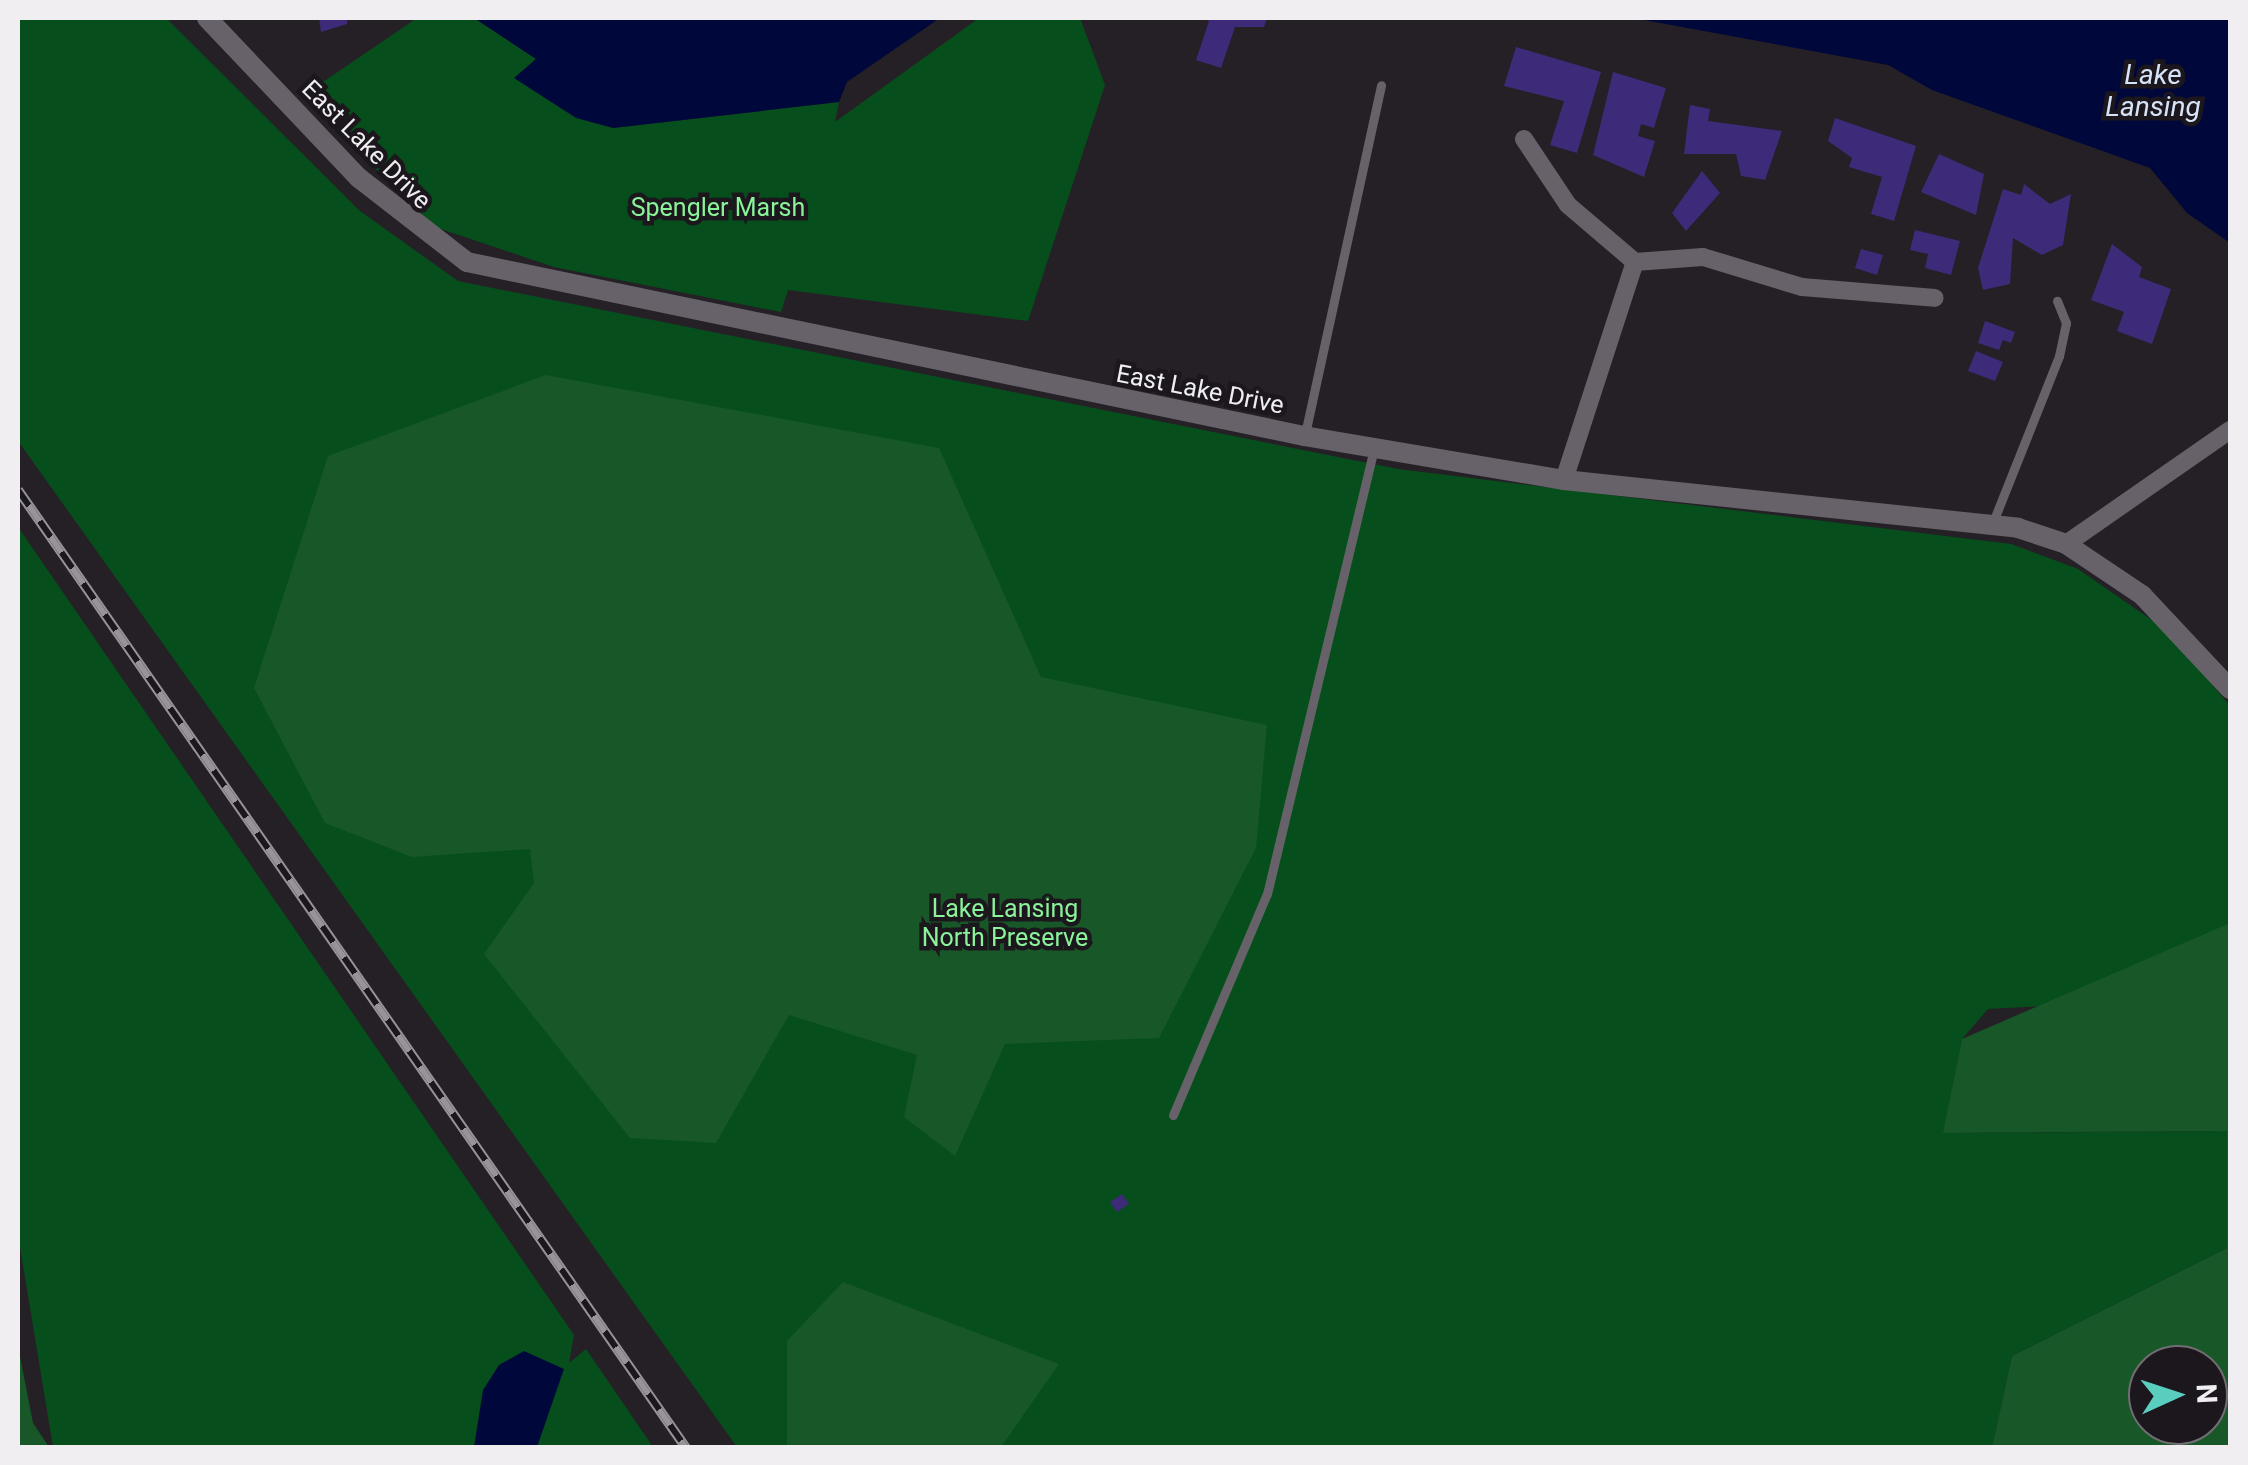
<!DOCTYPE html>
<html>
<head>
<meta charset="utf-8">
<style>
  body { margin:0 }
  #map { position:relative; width:2248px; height:1465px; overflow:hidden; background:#242026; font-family:Roboto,sans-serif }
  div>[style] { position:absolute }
  .green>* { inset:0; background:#064f1c }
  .forest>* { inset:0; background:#185727 }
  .water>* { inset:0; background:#00083b }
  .building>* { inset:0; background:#3d2a78 }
  .service>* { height:9px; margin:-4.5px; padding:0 4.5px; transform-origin:4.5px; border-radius:4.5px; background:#67626a }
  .minor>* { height:18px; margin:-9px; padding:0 9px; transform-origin:9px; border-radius:9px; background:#67626a }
  .tertiary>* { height:20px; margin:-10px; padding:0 10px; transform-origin:10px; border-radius:10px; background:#67626a }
  .rail>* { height:10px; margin-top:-5px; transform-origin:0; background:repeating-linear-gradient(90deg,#1b171d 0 19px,#979398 0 38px); box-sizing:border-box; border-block:2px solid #979398 }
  span { translate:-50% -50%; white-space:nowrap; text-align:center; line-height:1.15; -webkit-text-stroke:9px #1b171d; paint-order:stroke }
  .street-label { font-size:25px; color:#f1eef2 }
  .park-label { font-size:25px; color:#8af39a }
  .water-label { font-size:28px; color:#d7e4f8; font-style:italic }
  .frame { position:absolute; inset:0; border:20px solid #f1eef2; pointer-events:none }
  .north { position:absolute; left:2128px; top:1345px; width:100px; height:100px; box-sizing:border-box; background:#1b171d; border:2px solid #716d72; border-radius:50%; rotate:87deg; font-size:28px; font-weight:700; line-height:40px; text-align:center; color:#f1eef2 }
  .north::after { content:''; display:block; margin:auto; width:35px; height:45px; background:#59cebe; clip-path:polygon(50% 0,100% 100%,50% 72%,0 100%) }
</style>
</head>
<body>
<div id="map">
  <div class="green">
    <div style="clip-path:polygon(18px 18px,166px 18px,360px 211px,458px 281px,1398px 469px,2011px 544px,2078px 569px,2166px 630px,2230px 706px,2230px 996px,1988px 1009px,1962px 1039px,1944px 1133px,2227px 1131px,2227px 1248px,2012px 1356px,1992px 1447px,737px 1447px,18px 441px)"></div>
    <div style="clip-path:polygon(417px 18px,474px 18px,536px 59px,515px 78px,613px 128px,839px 102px,835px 122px,979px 18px,1080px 18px,1105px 85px,1028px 321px,788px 290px,781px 312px,554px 267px,435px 227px,337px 131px,348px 116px,320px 84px)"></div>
    <div style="clip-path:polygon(18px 527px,574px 1335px,569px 1363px,586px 1349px,653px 1447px,53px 1447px,18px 1235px)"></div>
  </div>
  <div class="forest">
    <div style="clip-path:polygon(546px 375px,939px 448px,1041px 677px,1267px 725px,1256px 848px,1159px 1038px,1005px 1044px,955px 1156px,904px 1117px,917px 1055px,789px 1015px,716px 1143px,630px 1138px,484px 954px,534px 883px,530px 849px,412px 857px,325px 823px,254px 688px,328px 456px)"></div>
    <div style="clip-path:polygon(evenodd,2230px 923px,2230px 1447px,1992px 1447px,2012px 1356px,2227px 1248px,2227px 1131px,1943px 1133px,1962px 1039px,2230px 923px,2148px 1365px,2208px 1365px,2208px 1425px,2148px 1425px,2148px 1365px)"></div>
    <div style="clip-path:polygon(843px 1282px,1059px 1364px,1001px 1447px,787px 1447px,787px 1341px)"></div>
    <div style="clip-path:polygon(18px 1346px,33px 1423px,49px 1447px,18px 1447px)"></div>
  </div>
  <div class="water">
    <div style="clip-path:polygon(474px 18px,940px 18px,847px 82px,839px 102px,613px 128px,576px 118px,514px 78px,536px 59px)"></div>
    <div style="clip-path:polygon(1633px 18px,2230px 18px,2230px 243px,2187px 213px,2150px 168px,1932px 90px,1888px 65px)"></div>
    <div style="clip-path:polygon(524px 1351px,564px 1369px,537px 1447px,474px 1447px,483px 1390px,499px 1365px)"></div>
  </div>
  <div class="building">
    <div style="clip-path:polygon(319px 18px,347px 18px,347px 24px,321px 32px)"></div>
    <div style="clip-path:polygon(1202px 18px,1267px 18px,1264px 27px,1235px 27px,1221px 68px,1196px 60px,1209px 21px)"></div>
    <div style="clip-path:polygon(1516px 47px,1601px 72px,1577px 153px,1550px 145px,1564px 101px,1504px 86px)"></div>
    <div style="clip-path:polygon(1613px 72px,1666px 88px,1654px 128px,1641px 124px,1638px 136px,1655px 141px,1644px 177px,1593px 155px)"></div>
    <div style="clip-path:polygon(1690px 105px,1710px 109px,1708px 121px,1782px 131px,1765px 180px,1741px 176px,1736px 154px,1684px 154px)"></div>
    <div style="clip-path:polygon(1835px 118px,1916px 146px,1894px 221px,1871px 214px,1882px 177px,1849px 167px,1852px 158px,1828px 141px)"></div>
    <div style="clip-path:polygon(1939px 154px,1984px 174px,1976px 215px,1921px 192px)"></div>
    <div style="clip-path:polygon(1702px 171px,1720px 193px,1686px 231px,1672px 213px)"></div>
    <div style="clip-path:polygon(2024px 184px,2050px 204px,2071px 194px,2063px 245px,2042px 255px,2013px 238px,2010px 284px,1983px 290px,1978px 268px,2003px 189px,2021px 195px)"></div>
    <div style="clip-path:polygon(1915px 230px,1960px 241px,1951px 275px,1925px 268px,1928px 254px,1910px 250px)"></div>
    <div style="clip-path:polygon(2112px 244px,2142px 267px,2139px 277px,2171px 289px,2152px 344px,2117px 331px,2124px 312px,2091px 300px)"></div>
    <div style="clip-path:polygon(1861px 249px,1883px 255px,1877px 275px,1855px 268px)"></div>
    <div style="clip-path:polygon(1985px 321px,2015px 332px,2011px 343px,2003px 340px,1999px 350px,1978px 343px)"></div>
    <div style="clip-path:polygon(1976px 351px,2003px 362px,1995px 381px,1968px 371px)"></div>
    <div style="clip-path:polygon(1122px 1194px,1129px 1204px,1117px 1212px,1110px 1202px)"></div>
  </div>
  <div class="service">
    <div style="left:1305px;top:434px;width:357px;rotate:-77.7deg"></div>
    <div style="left:1993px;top:522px;width:179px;rotate:-68.3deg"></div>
    <div style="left:2059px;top:356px;width:34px;rotate:-78deg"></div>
    <div style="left:2066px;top:323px;width:24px;rotate:-112deg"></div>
    <div style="left:1173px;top:1115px;width:240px;rotate:-67deg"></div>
    <div style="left:1267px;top:894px;width:459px;rotate:-76.5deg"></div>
  </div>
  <div class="minor">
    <div style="left:1524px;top:139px;width:79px;rotate:56.3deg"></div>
    <div style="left:1568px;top:205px;width:88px;rotate:40.4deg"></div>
    <div style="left:1635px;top:262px;width:68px;rotate:-4.2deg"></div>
    <div style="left:1703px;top:257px;width:103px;rotate:16.9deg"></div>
    <div style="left:1802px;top:287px;width:133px;rotate:4.7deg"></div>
    <div style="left:1564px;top:480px;width:229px;rotate:-72deg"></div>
    <div style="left:2066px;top:544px;width:200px;rotate:-34.8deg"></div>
  </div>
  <div class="tertiary">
    <div style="left:207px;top:18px;width:221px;rotate:46.5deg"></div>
    <div style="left:359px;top:178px;width:137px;rotate:37.9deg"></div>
    <div style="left:467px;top:262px;width:855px;rotate:11.74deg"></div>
    <div style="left:1304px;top:436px;width:264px;rotate:9.6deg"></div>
    <div style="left:1564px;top:480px;width:457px;rotate:6deg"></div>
    <div style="left:2018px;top:528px;width:51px;rotate:18.4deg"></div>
    <div style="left:2066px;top:544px;width:92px;rotate:33.9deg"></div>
    <div style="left:2142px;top:595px;width:129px;rotate:46.9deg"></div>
  </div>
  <div class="rail">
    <div style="left:18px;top:490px;width:1168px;rotate:55.11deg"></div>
  </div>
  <div class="street-label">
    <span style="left:366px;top:145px;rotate:45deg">East Lake Drive</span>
    <span style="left:1200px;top:390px;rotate:11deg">East Lake Drive</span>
  </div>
  <div class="park-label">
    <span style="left:718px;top:208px">Spengler Marsh</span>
    <span style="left:1005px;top:924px">Lake Lansing<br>North Preserve</span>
  </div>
  <div class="water-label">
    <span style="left:2153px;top:91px">Lake<br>Lansing</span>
  </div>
  <div class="frame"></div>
  <div class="north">N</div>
</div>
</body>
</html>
